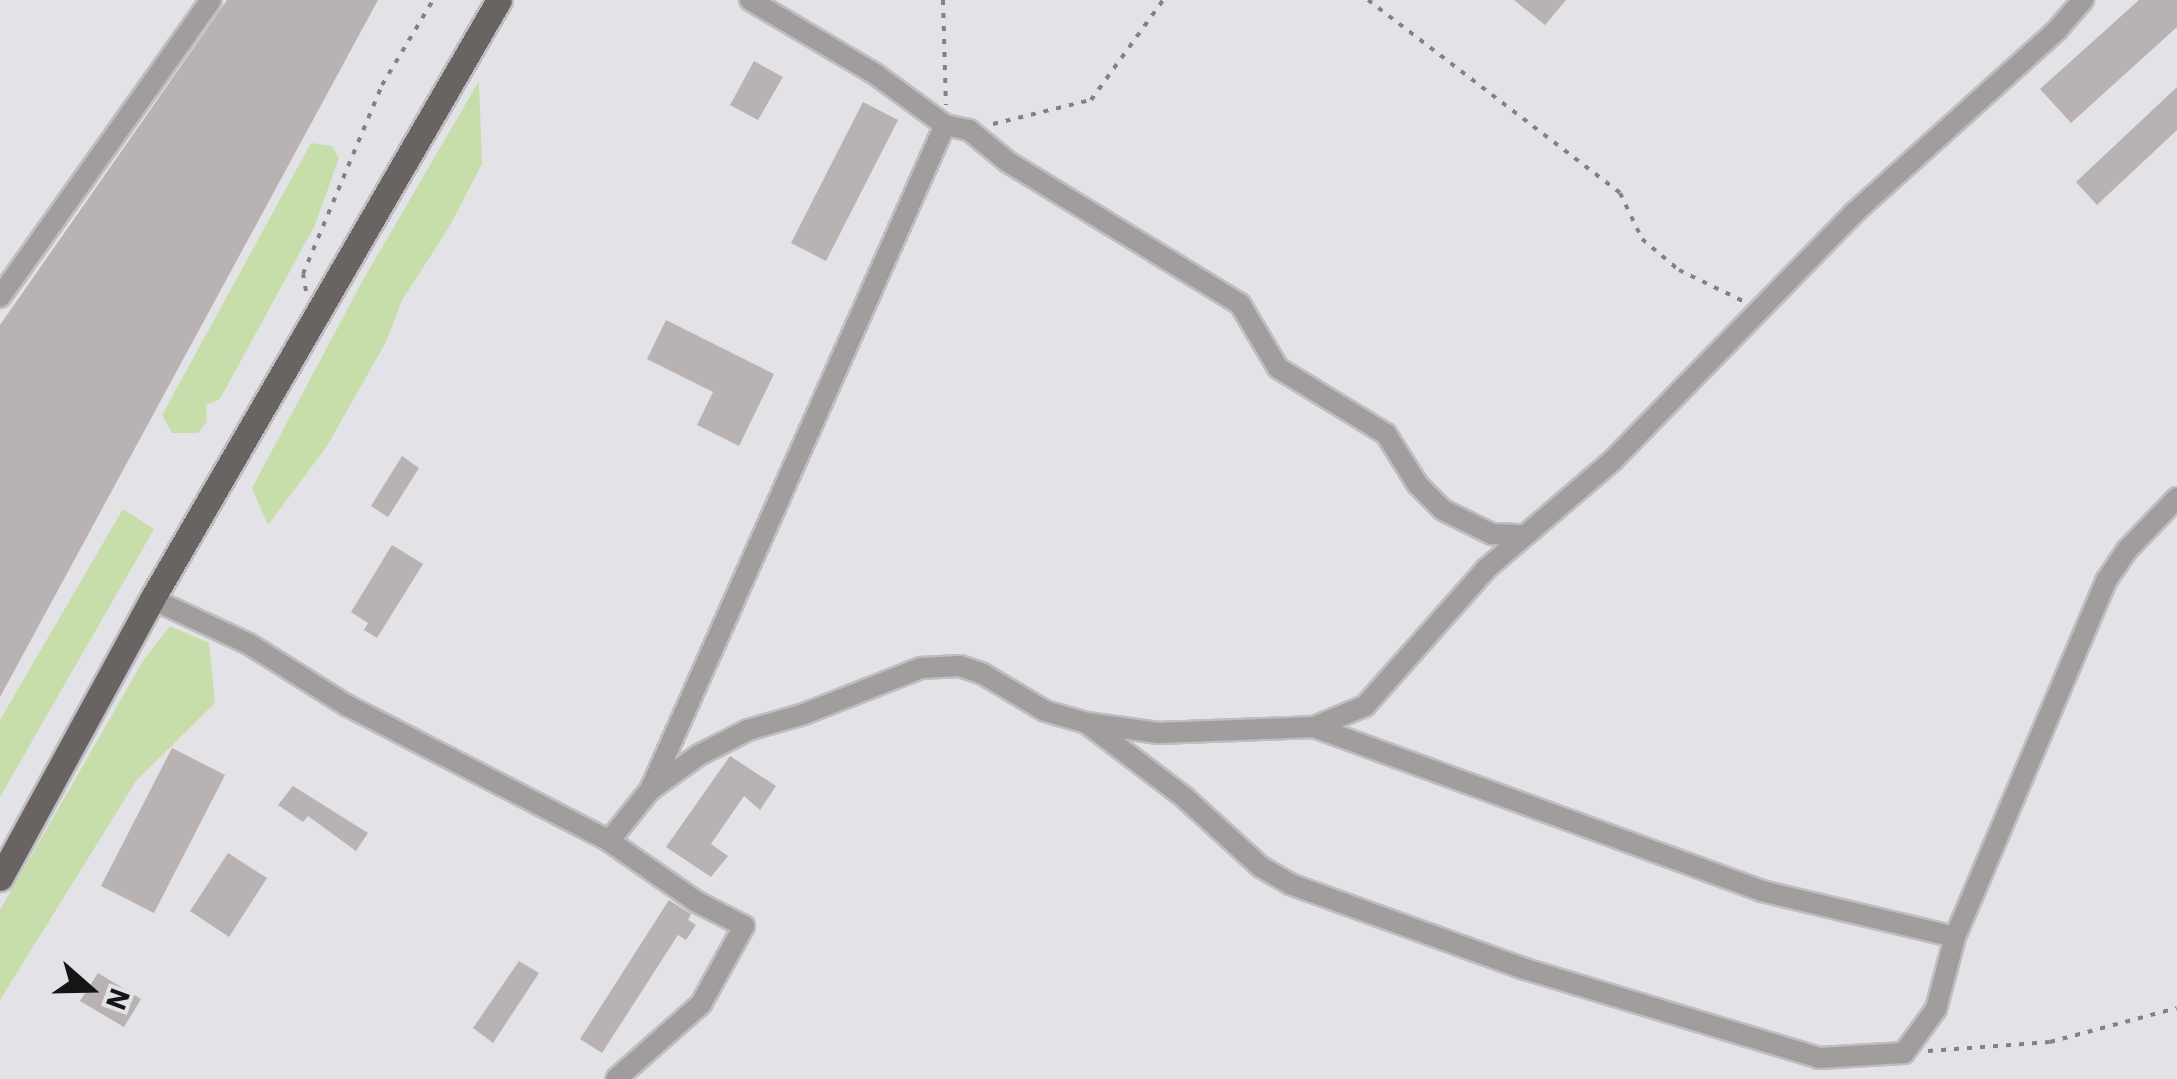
<!DOCTYPE html>
<html>
<head>
<meta charset="utf-8">
<style>
  body { margin:0 }
  #map { position:relative; width:2177px; height:1079px; overflow:hidden; background:#e3e2e7; font-family:"IBM Plex Sans",sans-serif }
  div>[style] { position:absolute }
  .green>* { inset:0; background:#c7deaa }
  .building>* { inset:0; background:#b9b2b2 }
  .path>* { height:4px; margin-top:-2px; transform-origin:0; background:repeating-linear-gradient(90deg,#828185 0 5px,transparent 0 13px) }
  .roads { filter:drop-shadow(2px 0 #bebdc1) drop-shadow(-2px 0 #bebdc1) drop-shadow(0 2px #bebdc1) drop-shadow(0 -2px #bebdc1) }
  .minor>* { height:20px; margin:-10px; padding:0 10px; transform-origin:10px; border-radius:10px; background:#a09d9c }
  .major>* { height:25px; margin:-12.5px; padding:0 12.5px; transform-origin:12.5px; border-radius:12.5px; background:#696462 }
  span { translate:-50% -50%; white-space:nowrap; text-align:center; line-height:1.15; -webkit-text-stroke:8px #e3e2e7; paint-order:stroke }
  .north { position:absolute; left:40px; top:939px; width:100px; height:100px; -webkit-text-stroke:8px #e3e2e7; paint-order:stroke; rotate:110deg; font-size:28px; font-weight:700; line-height:40px; text-align:center; color:#151416 }
  .north::after { content:''; display:block; margin:auto; width:35px; height:45px; background:#151416; clip-path:polygon(50% 0,100% 100%,50% 72%,0 100%) }
</style>
</head>
<body>
<div id="map">
  <div class="green">
    <div style="clip-path:polygon(479px 81px,482px 164px,448px 229px,402px 300px,386px 342px,327px 446px,268px 525px,252px 488px,363px 280px)"></div>
    <div style="clip-path:polygon(311px 143px,332px 146px,339px 158px,315px 225px,220px 399px,206px 405px,207px 422px,198px 433px,172px 433px,162px 415px)"></div>
    <div style="clip-path:polygon(123px 509px,154px 529px,0 797px,0 720px)"></div>
    <div style="clip-path:polygon(170px 626px,209px 643px,215px 703px,136px 781px,0 1000px,0 910px,143px 661px)"></div>
  </div>
  <div class="building">
    <div style="clip-path:polygon(227px 0,378px 0,0 697px,0 325px)"></div>
    <div style="clip-path:polygon(1514px 0,1566px 0,1545px 25px)"></div>
    <div style="clip-path:polygon(2139px 0,2177px 0,2177px 27px,2071px 123px,2040px 89px)"></div>
    <div style="clip-path:polygon(754px 61px,783px 77px,758px 120px,730px 105px)"></div>
    <div style="clip-path:polygon(2177px 87px,2177px 130px,2097px 205px,2076px 182px)"></div>
    <div style="clip-path:polygon(863px 102px,898px 120px,826px 261px,791px 243px)"></div>
    <div style="clip-path:polygon(666px 320px,774px 374px,739px 446px,697px 425px,713px 392px,647px 359px)"></div>
    <div style="clip-path:polygon(402px 456px,419px 468px,388px 517px,371px 506px)"></div>
    <div style="clip-path:polygon(392px 545px,423px 564px,377px 638px,364px 630px,368px 623px,351px 612px)"></div>
    <div style="clip-path:polygon(172px 748px,225px 775px,154px 913px,101px 886px)"></div>
    <div style="clip-path:polygon(730px 756px,776px 786px,760px 810px,744px 796px,711px 844px,728px 856px,711px 877px,666px 847px)"></div>
    <div style="clip-path:polygon(293px 786px,368px 833px,356px 851px,308px 816px,303px 822px,278px 805px)"></div>
    <div style="clip-path:polygon(228px 853px,267px 878px,229px 937px,190px 911px)"></div>
    <div style="clip-path:polygon(669px 900px,691px 914px,688px 920px,696px 925px,686px 940px,678px 935px,602px 1053px,580px 1039px)"></div>
    <div style="clip-path:polygon(519px 961px,539px 973px,493px 1043px,473px 1028px)"></div>
    <div style="clip-path:polygon(98px 973px,141px 999px,124px 1027px,80px 1001px)"></div>
  </div>
  <div class="path">
    <div style="left:943px;top:0;width:105px;rotate:88.4deg"></div>
    <div style="left:1368px;top:0;width:317px;rotate:37.4deg"></div>
    <div style="left:1620px;top:193px;width:51px;rotate:64.4deg"></div>
    <div style="left:1642px;top:239px;width:48px;rotate:40deg"></div>
    <div style="left:1679px;top:270px;width:73px;rotate:25.9deg"></div>
    <div style="left:993px;top:124px;width:101px;rotate:-13.8deg"></div>
    <div style="left:1091px;top:100px;width:123px;rotate:-54.2deg"></div>
    <div style="left:306px;top:291px;width:17px;rotate:-100deg"></div>
    <div style="left:303px;top:274px;width:205px;rotate:-67.3deg"></div>
    <div style="left:382px;top:85px;width:99px;rotate:-59deg"></div>
    <div style="left:1928px;top:1051px;width:122px;rotate:-4.2deg"></div>
    <div style="left:2050px;top:1042px;width:131px;rotate:-15deg"></div>
  </div>
  <div class="roads">
    <div class="minor">
      <div style="left:750px;top:0;width:145px;rotate:30.6deg"></div>
      <div style="left:875px;top:74px;width:87px;rotate:36.1deg"></div>
      <div style="left:945px;top:125px;width:25px;rotate:12deg"></div>
      <div style="left:969px;top:130px;width:50px;rotate:39.4deg"></div>
      <div style="left:1008px;top:162px;width:272px;rotate:31.5deg"></div>
      <div style="left:1240px;top:304px;width:74px;rotate:59.3deg"></div>
      <div style="left:1278px;top:368px;width:127px;rotate:31.4deg"></div>
      <div style="left:1386px;top:434px;width:60px;rotate:57.9deg"></div>
      <div style="left:1418px;top:485px;width:35px;rotate:45deg"></div>
      <div style="left:1443px;top:510px;width:55px;rotate:26.1deg"></div>
      <div style="left:1492px;top:534px;width:33px;rotate:2deg"></div>
      <div style="left:0;top:297px;width:364px;rotate:-54.6deg"></div>
      <div style="left:152px;top:599px;width:107px;rotate:24.9deg"></div>
      <div style="left:249px;top:644px;width:117px;rotate:32.1deg"></div>
      <div style="left:348px;top:706px;width:294px;rotate:27.3deg"></div>
      <div style="left:609px;top:841px;width:107px;rotate:34.7deg"></div>
      <div style="left:697px;top:902px;width:53px;rotate:27.1deg"></div>
      <div style="left:744px;top:926px;width:89px;rotate:118.9deg"></div>
      <div style="left:701px;top:1004px;width:113px;rotate:138.6deg"></div>
      <div style="left:1088px;top:724px;width:121px;rotate:37.2deg"></div>
      <div style="left:1184px;top:797px;width:104px;rotate:42.3deg"></div>
      <div style="left:1261px;top:867px;width:34px;rotate:30deg"></div>
      <div style="left:1290px;top:884px;width:250px;rotate:19.9deg"></div>
      <div style="left:1525px;top:969px;width:307px;rotate:16.8deg"></div>
      <div style="left:1819px;top:1058px;width:85px;rotate:-3.4deg"></div>
      <div style="left:1904px;top:1053px;width:54px;rotate:-54deg"></div>
      <div style="left:1936px;top:1009px;width:74px;rotate:-75.2deg"></div>
      <div style="left:1955px;top:937px;width:387px;rotate:-67deg"></div>
      <div style="left:2106px;top:581px;width:37px;rotate:-56deg"></div>
      <div style="left:2127px;top:550px;width:72px;rotate:-46.1deg"></div>
      <div style="left:1314px;top:727px;width:477px;rotate:20.1deg"></div>
      <div style="left:1762px;top:891px;width:198px;rotate:13.4deg"></div>
      <div style="left:651px;top:788px;width:725px;rotate:-66.09deg"></div>
      <div style="left:609px;top:841px;width:65px;rotate:-51.2deg"></div>
      <div style="left:650px;top:790px;width:60px;rotate:-35.5deg"></div>
      <div style="left:699px;top:755px;width:55px;rotate:-27deg"></div>
      <div style="left:748px;top:730px;width:58px;rotate:-15.9deg"></div>
      <div style="left:804px;top:714px;width:126px;rotate:-21.5deg"></div>
      <div style="left:921px;top:668px;width:39px;rotate:-3deg"></div>
      <div style="left:960px;top:666px;width:24px;rotate:19deg"></div>
      <div style="left:983px;top:674px;width:72px;rotate:30.8deg"></div>
      <div style="left:1045px;top:711px;width:44px;rotate:15.9deg"></div>
      <div style="left:1087px;top:723px;width:72px;rotate:8deg"></div>
      <div style="left:1158px;top:733px;width:156px;rotate:-2.2deg"></div>
      <div style="left:1314px;top:727px;width:55px;rotate:-22.4deg"></div>
      <div style="left:1365px;top:706px;width:183px;rotate:-48.5deg"></div>
      <div style="left:1486px;top:569px;width:167px;rotate:-40.6deg"></div>
      <div style="left:1613px;top:460px;width:345px;rotate:-45.7deg"></div>
      <div style="left:1854px;top:213px;width:273px;rotate:-42deg"></div>
      <div style="left:2057px;top:30px;width:40px;rotate:-49deg"></div>
    </div>
    <div class="major">
      <div style="left:0;top:878px;width:318px;rotate:-61.4deg"></div>
      <div style="left:152px;top:599px;width:692px;rotate:-59.92deg"></div>
    </div>
  </div>
  <div class="north">N</div>
</div>
</body>
</html>
